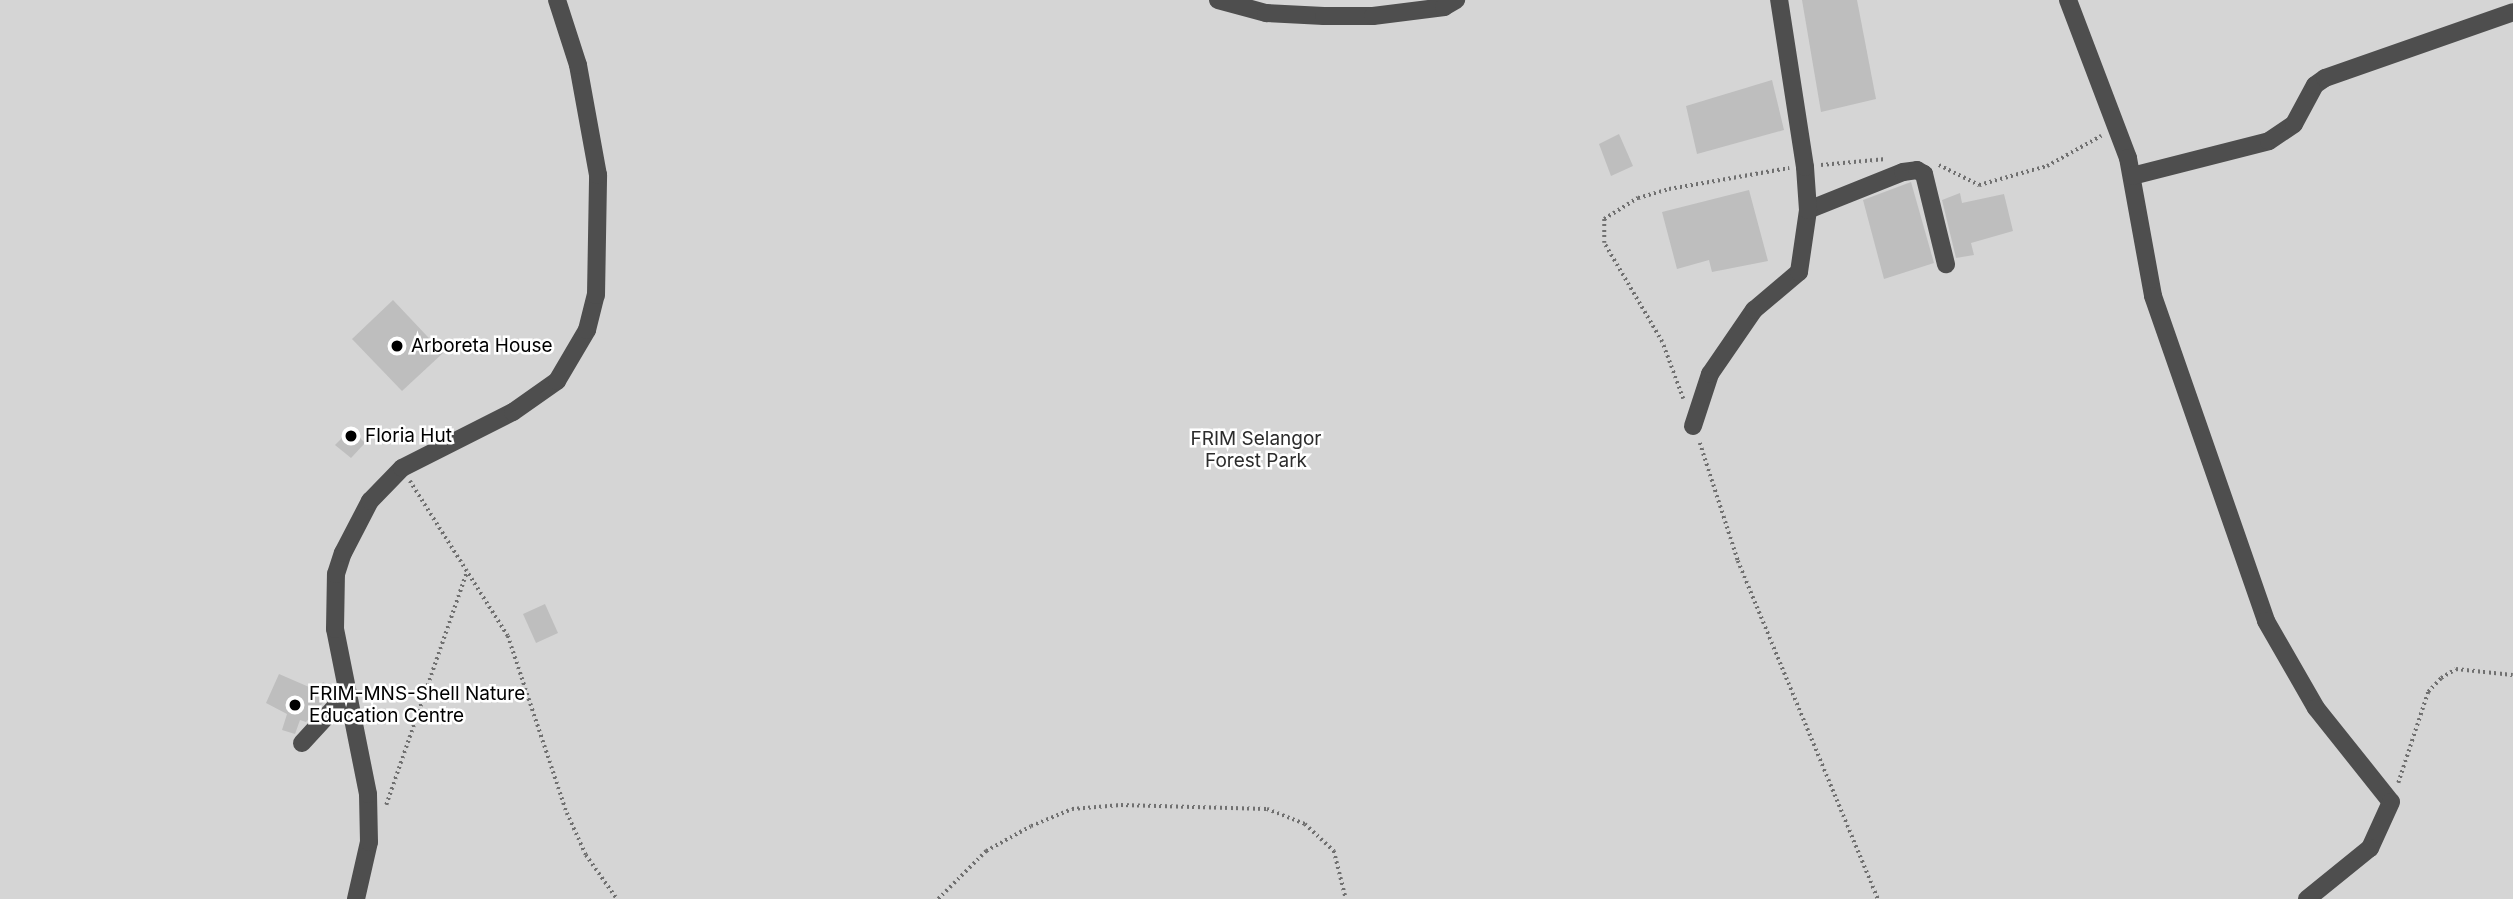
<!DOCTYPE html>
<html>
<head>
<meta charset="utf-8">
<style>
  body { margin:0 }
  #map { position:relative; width:2513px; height:899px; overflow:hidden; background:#fff; font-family:Inter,sans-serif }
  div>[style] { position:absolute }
  .green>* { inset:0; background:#d5d5d5 }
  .building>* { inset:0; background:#bebebe }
  .path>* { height:3.5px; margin-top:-1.75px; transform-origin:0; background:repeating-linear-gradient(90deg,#707070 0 2px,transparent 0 5.5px) }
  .minor>* { height:18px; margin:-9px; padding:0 9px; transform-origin:9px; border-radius:9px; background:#4e4e4e }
  .dots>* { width:19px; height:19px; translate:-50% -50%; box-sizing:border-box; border:4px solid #fff; border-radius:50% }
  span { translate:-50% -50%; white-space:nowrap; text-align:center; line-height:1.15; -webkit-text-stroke:5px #fff; paint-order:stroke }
  .poi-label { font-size:19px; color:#000 }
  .left { translate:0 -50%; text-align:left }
  .park-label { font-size:19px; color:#2c2c2c }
</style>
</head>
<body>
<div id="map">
  <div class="green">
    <div style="clip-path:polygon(0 0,2513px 0,2513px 899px,0 899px)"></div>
  </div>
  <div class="building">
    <div style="clip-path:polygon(1802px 0,1857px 0,1876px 99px,1821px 112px)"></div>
    <div style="clip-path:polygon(1772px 80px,1784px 130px,1697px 154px,1686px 106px)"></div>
    <div style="clip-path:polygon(1619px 134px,1633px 166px,1611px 176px,1599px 144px)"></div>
    <div style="clip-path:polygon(1911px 182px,1934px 263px,1884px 279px,1863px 200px)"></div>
    <div style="clip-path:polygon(1749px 190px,1768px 261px,1712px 272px,1709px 260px,1677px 269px,1662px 212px)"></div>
    <div style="clip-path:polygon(1960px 193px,1962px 203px,2004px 194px,2013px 231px,1971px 243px,1974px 255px,1956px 258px,1942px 200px)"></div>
    <div style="clip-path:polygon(393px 300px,443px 353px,402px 391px,352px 339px)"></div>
    <div style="clip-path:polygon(351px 429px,365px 443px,351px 458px,335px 445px)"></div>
    <div style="clip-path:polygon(545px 604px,558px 633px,536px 643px,523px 614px)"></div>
    <div style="clip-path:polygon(279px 674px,316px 690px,323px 682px,335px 689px,306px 722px,300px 720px,295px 734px,282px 730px,287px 714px,266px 703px)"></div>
  </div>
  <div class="path">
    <div style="left:1821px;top:165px;width:65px;rotate:-5.3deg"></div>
    <div style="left:1939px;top:165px;width:45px;rotate:26.6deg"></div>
    <div style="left:1979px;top:185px;width:71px;rotate:-15.6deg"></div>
    <div style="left:2047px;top:166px;width:62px;rotate:-29.1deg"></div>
    <div style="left:1683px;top:399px;width:61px;rotate:-110.2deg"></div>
    <div style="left:1662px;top:342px;width:115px;rotate:-120.4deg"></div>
    <div style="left:1604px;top:243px;width:24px;rotate:-90deg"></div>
    <div style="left:1604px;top:219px;width:40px;rotate:-32deg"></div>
    <div style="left:1638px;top:198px;width:32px;rotate:-16deg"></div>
    <div style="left:1669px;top:189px;width:122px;rotate:-9.9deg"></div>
    <div style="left:1700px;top:443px;width:124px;rotate:72.1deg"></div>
    <div style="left:1738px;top:561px;width:366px;rotate:67.5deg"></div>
    <div style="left:410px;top:481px;width:183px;rotate:57.7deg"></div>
    <div style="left:508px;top:636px;width:187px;rotate:71.6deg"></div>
    <div style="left:567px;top:813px;width:46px;rotate:65.7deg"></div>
    <div style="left:586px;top:855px;width:54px;rotate:54.8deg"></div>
    <div style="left:2398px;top:783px;width:96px;rotate:-71.8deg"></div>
    <div style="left:2428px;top:692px;width:19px;rotate:-47deg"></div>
    <div style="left:2441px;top:678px;width:17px;rotate:-31deg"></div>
    <div style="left:2456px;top:669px;width:57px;rotate:6deg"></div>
    <div style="left:386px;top:805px;width:248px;rotate:-70.9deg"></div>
    <div style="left:938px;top:899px;width:68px;rotate:-45deg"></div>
    <div style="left:986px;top:851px;width:51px;rotate:-29.1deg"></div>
    <div style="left:1031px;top:826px;width:44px;rotate:-22.5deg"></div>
    <div style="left:1072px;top:809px;width:49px;rotate:-4.7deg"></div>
    <div style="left:1121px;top:805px;width:146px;rotate:1.6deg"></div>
    <div style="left:1267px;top:809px;width:41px;rotate:21.5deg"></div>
    <div style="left:1305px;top:824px;width:40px;rotate:43deg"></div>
    <div style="left:1334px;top:851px;width:49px;rotate:76deg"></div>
  </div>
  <div class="minor">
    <div style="left:1218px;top:0;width:50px;rotate:15.2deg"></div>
    <div style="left:1266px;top:13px;width:58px;rotate:3deg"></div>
    <div style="left:1324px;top:16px;width:49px"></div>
    <div style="left:1373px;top:16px;width:72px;rotate:-7.2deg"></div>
    <div style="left:1444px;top:7px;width:14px;rotate:-30deg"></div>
    <div style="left:2068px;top:0;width:169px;rotate:69.2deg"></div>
    <div style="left:2128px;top:158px;width:140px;rotate:79.7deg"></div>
    <div style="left:2153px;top:296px;width:344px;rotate:70.8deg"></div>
    <div style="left:2266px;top:621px;width:100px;rotate:60.1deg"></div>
    <div style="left:2316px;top:708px;width:120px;rotate:51.4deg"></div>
    <div style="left:2391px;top:802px;width:51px;rotate:114.5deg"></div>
    <div style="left:2370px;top:848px;width:81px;rotate:141deg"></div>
    <div style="left:2132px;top:176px;width:141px;rotate:-14.3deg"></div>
    <div style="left:2269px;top:141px;width:30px;rotate:-34deg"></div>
    <div style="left:2294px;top:124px;width:44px;rotate:-61.7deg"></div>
    <div style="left:2315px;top:85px;width:12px;rotate:-35deg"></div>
    <div style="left:2325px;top:78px;width:199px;rotate:-19.3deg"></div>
    <div style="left:1808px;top:210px;width:102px;rotate:-21.8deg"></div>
    <div style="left:1903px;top:172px;width:14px;rotate:-8deg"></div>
    <div style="left:1917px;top:170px;width:8px;rotate:30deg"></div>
    <div style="left:1924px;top:174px;width:93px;rotate:76.3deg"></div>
    <div style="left:1693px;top:426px;width:55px;rotate:-71.9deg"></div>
    <div style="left:1710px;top:374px;width:78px;rotate:-55.5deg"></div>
    <div style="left:1754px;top:310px;width:59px;rotate:-40.2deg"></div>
    <div style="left:1799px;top:272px;width:63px;rotate:-81.7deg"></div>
    <div style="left:1808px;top:210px;width:43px;rotate:-94deg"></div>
    <div style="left:1805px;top:167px;width:169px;rotate:-98.8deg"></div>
    <div style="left:302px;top:743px;width:64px;rotate:-47.5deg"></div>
    <div style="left:356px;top:899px;width:58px;rotate:-77.2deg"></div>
    <div style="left:369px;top:842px;width:48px;rotate:-91.2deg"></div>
    <div style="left:368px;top:794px;width:168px;rotate:-101.3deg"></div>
    <div style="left:335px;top:629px;width:55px;rotate:-89deg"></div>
    <div style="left:336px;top:574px;width:22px;rotate:-72deg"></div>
    <div style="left:343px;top:553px;width:59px;rotate:-62.6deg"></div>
    <div style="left:370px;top:501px;width:46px;rotate:-45.9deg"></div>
    <div style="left:402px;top:468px;width:124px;rotate:-26.8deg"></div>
    <div style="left:513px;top:412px;width:54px;rotate:-35.2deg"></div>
    <div style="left:557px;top:381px;width:59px;rotate:-59.5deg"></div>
    <div style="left:587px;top:330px;width:36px;rotate:-76deg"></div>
    <div style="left:596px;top:295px;width:120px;rotate:-89deg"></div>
    <div style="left:598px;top:175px;width:112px;rotate:-100.3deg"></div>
    <div style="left:578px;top:65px;width:68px;rotate:-107.9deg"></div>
  </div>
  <div class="dots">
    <div style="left:397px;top:346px;background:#000"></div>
    <div style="left:351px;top:436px;background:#000"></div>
    <div style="left:295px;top:705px;background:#000"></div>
  </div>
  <div class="poi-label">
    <span class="left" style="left:411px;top:346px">Arboreta House</span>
    <span class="left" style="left:365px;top:436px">Floria Hut</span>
    <span class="left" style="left:309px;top:705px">FRIM-MNS-Shell Nature<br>Education Centre</span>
  </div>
  <div class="park-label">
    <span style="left:1256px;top:450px">FRIM Selangor<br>Forest Park</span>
  </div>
</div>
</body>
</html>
